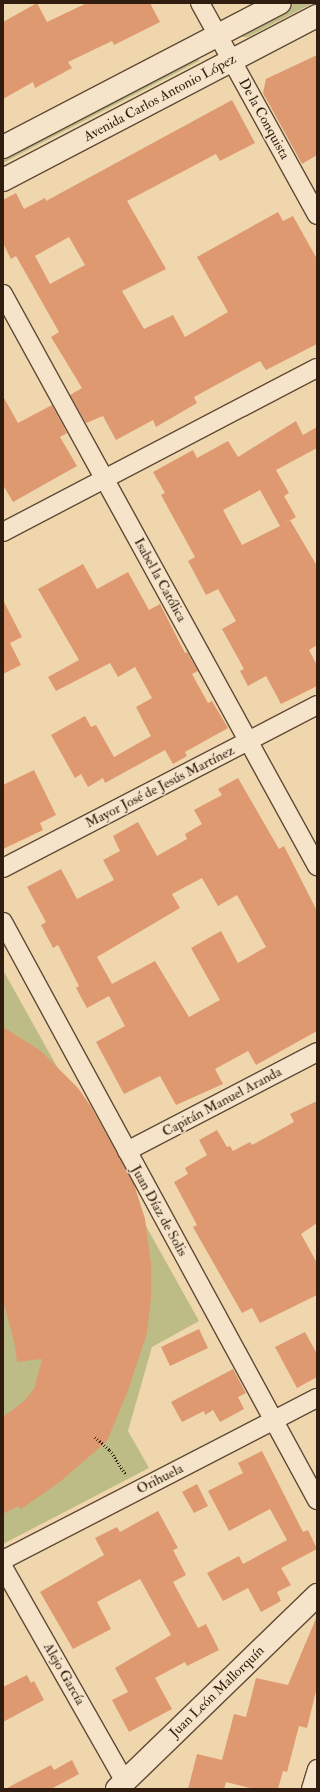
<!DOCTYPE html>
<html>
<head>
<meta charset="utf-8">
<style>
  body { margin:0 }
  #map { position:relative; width:320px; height:1792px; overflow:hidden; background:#efd6ac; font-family:"IM FELL Double Pica",serif }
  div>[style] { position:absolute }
  .green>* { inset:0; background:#bebc86 }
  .building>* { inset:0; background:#df9971 }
  .path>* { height:2.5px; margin-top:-1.25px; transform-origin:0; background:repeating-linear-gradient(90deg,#311d10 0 1px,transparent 0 3px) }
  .roads { filter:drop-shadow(1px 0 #604b37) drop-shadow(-1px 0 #604b37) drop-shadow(0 1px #604b37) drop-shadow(0 -1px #604b37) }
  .street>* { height:18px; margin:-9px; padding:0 9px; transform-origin:9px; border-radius:9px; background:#f5e4c9 }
  .secondary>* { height:22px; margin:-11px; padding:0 11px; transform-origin:11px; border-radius:11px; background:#f5e4c9 }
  span { translate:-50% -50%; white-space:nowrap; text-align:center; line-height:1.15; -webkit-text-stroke:3px #f5e4c9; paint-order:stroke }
  .street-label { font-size:14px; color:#311d10 }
  .frame { position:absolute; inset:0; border:4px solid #311d10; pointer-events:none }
</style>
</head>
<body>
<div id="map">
  <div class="green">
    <div style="clip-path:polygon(295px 3px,313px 3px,248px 37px,242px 37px,244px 29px)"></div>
    <div style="clip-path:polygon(198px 57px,199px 61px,3px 163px,3px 154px)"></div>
    <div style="clip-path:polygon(3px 970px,199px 1321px,152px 1347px,128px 1431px,149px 1468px,3px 1544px)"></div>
  </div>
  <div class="building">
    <div style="clip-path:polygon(37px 3px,47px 22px,87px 3px,150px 3px,160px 22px,114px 45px,112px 41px,68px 62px,72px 68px,35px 88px,33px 82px,3px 99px,3px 22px)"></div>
    <div style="clip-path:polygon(317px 55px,317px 155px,302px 164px,263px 93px,266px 79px)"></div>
    <div style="clip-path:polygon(evenodd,232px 100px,255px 143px,220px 161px,216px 154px,127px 201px,166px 269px,122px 291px,144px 329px,173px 315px,185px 337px,228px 312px,197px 257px,278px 212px,283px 221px,293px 216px,317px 259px,317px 344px,266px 370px,260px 361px,194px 397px,197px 403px,156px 427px,153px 420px,116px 440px,103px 416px,86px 423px,70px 395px,82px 388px,51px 337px,59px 332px,16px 256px,11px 259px,3px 243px,3px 200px,16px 193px,24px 209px,45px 198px,46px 201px,232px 100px,69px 237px,85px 265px,50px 284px,35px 256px,69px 237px)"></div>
    <div style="clip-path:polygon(3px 396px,18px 423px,52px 405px,67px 433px,60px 437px,77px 466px,13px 502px,3px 485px)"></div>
    <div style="clip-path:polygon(evenodd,296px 421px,303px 435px,317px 427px,317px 448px,276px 470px,289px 493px,284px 496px,296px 517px,282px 525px,290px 520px,317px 566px,317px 645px,309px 650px,317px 665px,317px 686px,281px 704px,266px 676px,248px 686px,240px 671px,244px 669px,222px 629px,236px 621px,218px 589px,206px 595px,188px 561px,195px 557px,161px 495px,165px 493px,153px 472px,193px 450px,197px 458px,228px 441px,238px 457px,296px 421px,260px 490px,280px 526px,242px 545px,223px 510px,260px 490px)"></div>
    <div style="clip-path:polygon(83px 564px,97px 589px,128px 572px,149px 610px,160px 604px,185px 653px,187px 652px,198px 671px,192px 674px,208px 703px,212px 701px,228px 728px,185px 752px,187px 756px,173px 764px,165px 750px,105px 783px,103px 778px,88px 787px,81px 774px,75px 778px,51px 735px,85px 716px,91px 727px,96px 725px,114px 757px,151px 736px,136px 707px,152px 698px,135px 667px,118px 677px,110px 663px,56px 691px,48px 677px,79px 660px,38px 589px)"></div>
    <div style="clip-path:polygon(3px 600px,22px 637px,10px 643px,21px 665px,3px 674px)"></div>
    <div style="clip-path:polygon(34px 770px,56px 815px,40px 823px,43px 830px,3px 849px,3px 785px)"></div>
    <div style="clip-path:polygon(evenodd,238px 778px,279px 849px,284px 846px,317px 911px,317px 1031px,256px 1065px,248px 1051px,215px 1069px,223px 1084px,176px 1105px,160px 1076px,124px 1094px,96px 1042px,125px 1026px,109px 996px,87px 1008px,76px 988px,79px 986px,58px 945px,53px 948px,41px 925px,46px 922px,27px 887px,61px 869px,77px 899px,114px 880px,103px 860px,120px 851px,113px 836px,138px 822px,157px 856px,187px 839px,185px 834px,202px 824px,194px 810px,222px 795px,218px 789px,238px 778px,202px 878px,218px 906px,237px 895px,266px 947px,238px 963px,221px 931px,191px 948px,220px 1000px,189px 1017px,155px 961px,112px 984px,97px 957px,180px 908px,172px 894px,202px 878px)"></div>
    <div style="clip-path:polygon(3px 1027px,41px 1051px,78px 1088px,90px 1105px,134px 1184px,145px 1219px,151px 1263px,151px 1298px,147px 1333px,127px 1393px,107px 1441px,61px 1481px,21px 1509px,18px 1506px,3px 1514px,3px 1417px,23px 1402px,34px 1389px,42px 1359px,17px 1362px,15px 1346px,3px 1300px)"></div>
    <div style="clip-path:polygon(317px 1101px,317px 1223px,301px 1234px,317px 1263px,317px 1295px,260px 1323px,252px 1308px,242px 1313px,193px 1227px,197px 1225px,174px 1182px,188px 1174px,185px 1168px,207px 1155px,199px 1140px,217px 1130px,227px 1147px,230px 1146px,233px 1151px,250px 1142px,252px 1145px,294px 1122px,290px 1114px)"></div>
    <div style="clip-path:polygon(199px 1329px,208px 1348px,170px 1366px,161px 1347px)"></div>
    <div style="clip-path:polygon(305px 1332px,317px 1354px,317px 1377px,297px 1388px,275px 1347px)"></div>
    <div style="clip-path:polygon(233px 1369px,246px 1393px,238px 1397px,244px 1409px,220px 1422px,213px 1410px,205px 1415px,204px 1411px,182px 1422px,171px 1402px)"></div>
    <div style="clip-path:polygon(262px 1451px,303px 1532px,308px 1530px,317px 1549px,281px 1568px,291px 1585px,277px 1592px,281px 1601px,261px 1612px,248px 1588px,223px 1601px,207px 1573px,239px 1556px,243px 1564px,287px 1540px,270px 1509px,229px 1531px,208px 1491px,243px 1473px,238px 1463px)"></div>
    <div style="clip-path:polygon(197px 1484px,208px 1506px,194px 1513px,182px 1492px)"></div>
    <div style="clip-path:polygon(158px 1511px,178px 1548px,173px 1550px,186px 1575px,173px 1582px,198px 1628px,206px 1624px,219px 1650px,187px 1666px,185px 1662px,155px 1678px,172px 1709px,129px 1732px,112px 1700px,128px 1692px,115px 1668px,171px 1635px,140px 1579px,97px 1602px,111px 1629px,73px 1649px,40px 1592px,104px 1555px,95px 1538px,117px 1527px,120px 1532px)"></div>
    <div style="clip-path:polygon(317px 1616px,317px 1687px,307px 1728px,299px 1726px,287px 1772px,283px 1771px,278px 1789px,254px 1789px,226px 1782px,224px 1789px,188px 1789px,197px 1754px,222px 1760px,234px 1714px,246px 1717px,256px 1678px,288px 1685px)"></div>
    <div style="clip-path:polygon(27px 1675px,31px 1683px,34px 1681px,44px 1700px,3px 1722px,3px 1687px)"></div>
    <div style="clip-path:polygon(72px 1760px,79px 1774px,51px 1789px,5px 1789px,51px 1765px,54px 1770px)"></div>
  </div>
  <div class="path">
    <div style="left:95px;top:1437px;width:20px;rotate:41deg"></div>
    <div style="left:110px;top:1450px;width:30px;rotate:57deg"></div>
  </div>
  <div class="roads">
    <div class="street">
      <div style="left:200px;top:3px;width:242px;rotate:61.1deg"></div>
      <div style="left:3px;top:294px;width:653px;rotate:61.24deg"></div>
      <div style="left:3px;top:532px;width:354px;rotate:-27.6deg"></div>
      <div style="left:3px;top:868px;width:354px;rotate:-27.4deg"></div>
      <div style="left:3px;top:922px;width:658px;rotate:61.49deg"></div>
      <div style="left:127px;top:1151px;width:214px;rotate:-27.5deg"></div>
      <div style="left:3px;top:1560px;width:353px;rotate:-27.3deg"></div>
      <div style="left:3px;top:1567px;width:247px;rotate:60.4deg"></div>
      <div style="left:311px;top:1789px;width:21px;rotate:-73deg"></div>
    </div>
    <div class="secondary">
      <div style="left:3px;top:147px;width:312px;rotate:-27.5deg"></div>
      <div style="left:3px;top:180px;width:354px;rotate:-27.6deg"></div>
      <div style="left:117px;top:1789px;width:279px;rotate:-44.1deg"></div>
    </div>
  </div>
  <div class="street-label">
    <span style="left:160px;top:98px;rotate:-28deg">Avenida Carlos Antonio López</span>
    <span style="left:264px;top:119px;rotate:61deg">De la Conquista</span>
    <span style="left:160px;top:580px;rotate:61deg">Isabel la Católica</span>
    <span style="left:160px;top:787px;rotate:-27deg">Mayor José de Jesús Martínez</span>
    <span style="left:222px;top:1102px;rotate:-28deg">Capitán Manuel Aranda</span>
    <span style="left:159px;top:1211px;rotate:61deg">Juan Díaz de Solis</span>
    <span style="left:160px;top:1479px;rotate:-27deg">Orihuela</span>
    <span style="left:64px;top:1674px;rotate:60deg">Alejo García</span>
    <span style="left:217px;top:1692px;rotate:-44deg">Juan León Mallorquín</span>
  </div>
  <div class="frame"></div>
</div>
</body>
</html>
